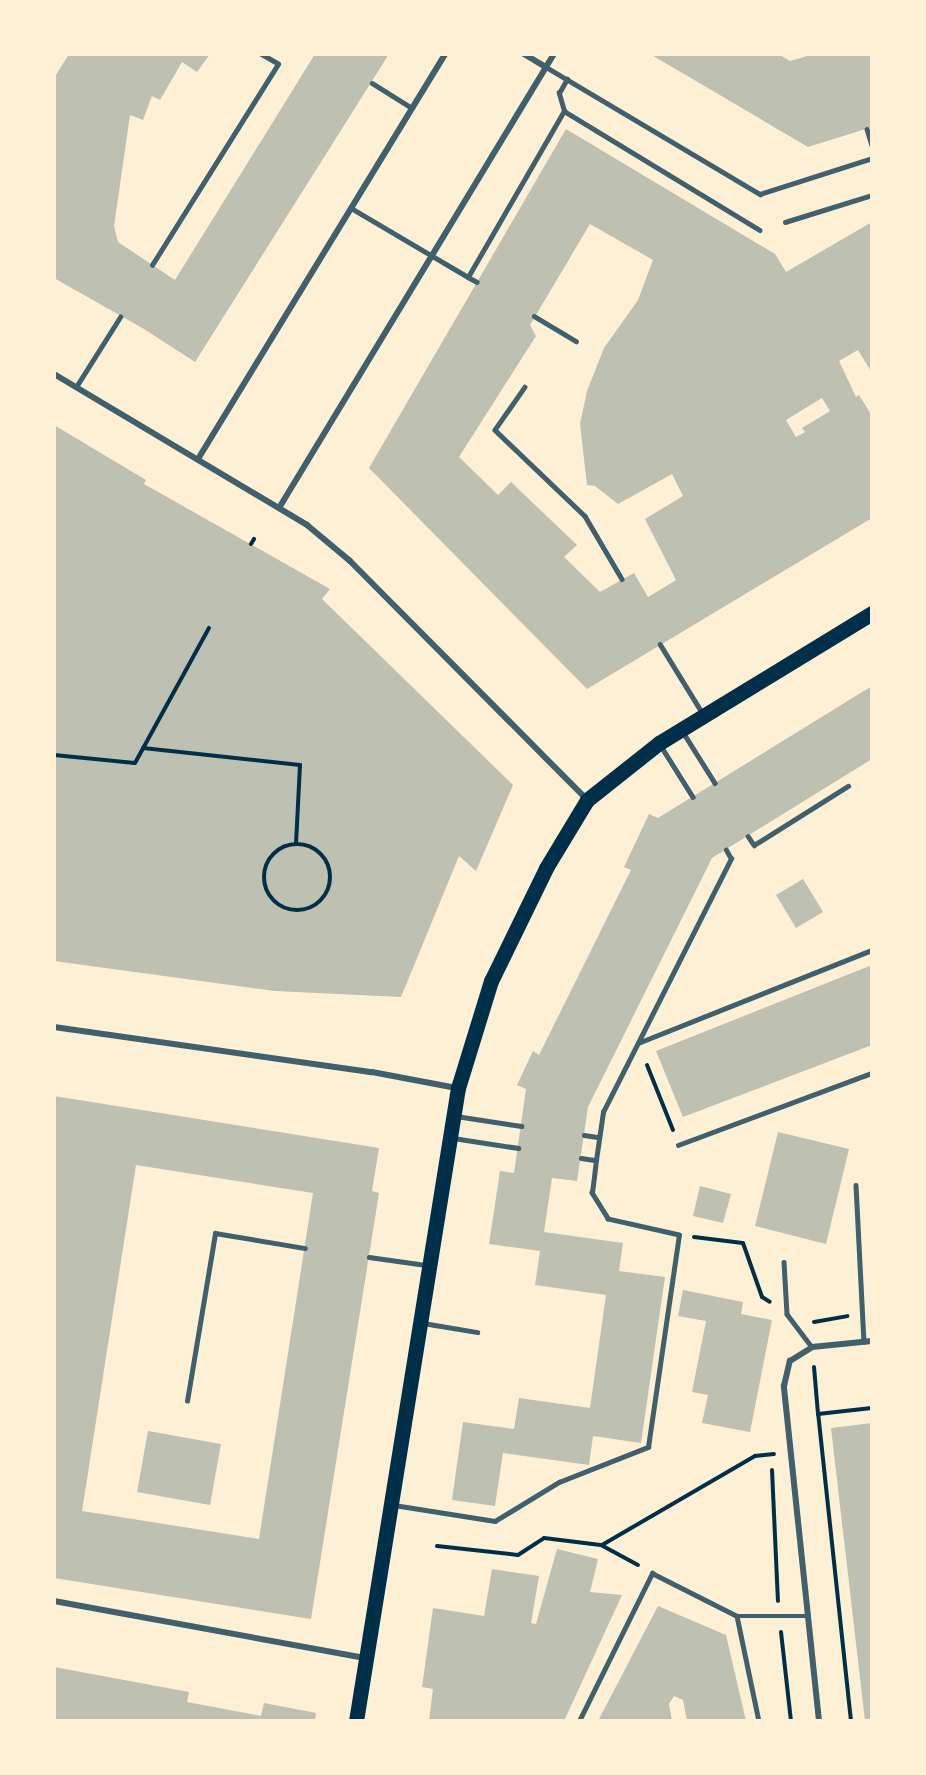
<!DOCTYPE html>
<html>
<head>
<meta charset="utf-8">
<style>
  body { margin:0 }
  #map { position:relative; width:926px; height:1775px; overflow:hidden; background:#fdf0d5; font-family:"Alegreya Sans",sans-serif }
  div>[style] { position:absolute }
  .building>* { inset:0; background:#bec0b2 }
  .path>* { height:4px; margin:-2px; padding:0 2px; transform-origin:2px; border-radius:2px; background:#003049 }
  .path>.ring { margin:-2px; padding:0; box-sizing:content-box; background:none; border:4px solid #003049; border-radius:50% }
  .service>* { height:4.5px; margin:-2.25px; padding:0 2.25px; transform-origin:2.25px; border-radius:2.25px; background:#3f606c }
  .minor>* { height:6px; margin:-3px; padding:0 3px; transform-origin:3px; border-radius:3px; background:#3f606c }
  .primary>* { height:15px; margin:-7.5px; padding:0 7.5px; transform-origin:7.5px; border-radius:7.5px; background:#003049 }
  span { translate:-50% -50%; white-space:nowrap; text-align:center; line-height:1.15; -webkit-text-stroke:6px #fdf0d5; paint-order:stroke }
  .frame { position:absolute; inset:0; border:56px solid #fdf0d5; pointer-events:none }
</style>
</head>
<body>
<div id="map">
  <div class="building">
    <div style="clip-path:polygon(69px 54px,210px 54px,197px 72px,182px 62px,160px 100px,152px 96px,143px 120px,130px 115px,114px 226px,118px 242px,175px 280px,315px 54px,389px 54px,195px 362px,144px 329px,54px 278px,54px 93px,56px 75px)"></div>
    <div style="clip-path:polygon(650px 54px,778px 54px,790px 61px,814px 54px,872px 54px,872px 127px,808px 147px)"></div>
    <div style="clip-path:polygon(evenodd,566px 129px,775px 254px,786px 272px,872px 222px,872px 373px,858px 350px,839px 361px,856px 397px,859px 395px,872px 416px,872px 518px,587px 689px,369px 468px,566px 129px,590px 224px,653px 260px,638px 300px,604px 348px,587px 391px,580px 424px,587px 485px,595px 486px,618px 504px,672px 474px,683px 496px,645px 519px,676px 580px,648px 597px,634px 573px,600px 592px,564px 557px,577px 545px,511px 482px,498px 495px,459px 457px,536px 336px,530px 325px,590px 224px,566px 129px,822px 398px,830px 411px,802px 428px,805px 432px,796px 437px,786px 420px,822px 398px)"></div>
    <div style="clip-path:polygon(54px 425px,146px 480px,144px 484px,330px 589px,322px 599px,513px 785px,476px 871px,459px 856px,401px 997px,275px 991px,54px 961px)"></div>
    <div style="clip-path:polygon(872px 686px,872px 759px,712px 858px,588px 1107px,577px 1181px,552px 1178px,544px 1232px,623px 1243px,619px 1271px,665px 1277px,641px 1443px,593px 1436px,589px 1465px,503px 1453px,495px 1506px,452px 1500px,463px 1422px,514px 1429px,519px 1398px,590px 1408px,606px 1295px,535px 1285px,540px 1251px,489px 1244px,500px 1171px,514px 1173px,526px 1089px,517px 1085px,533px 1051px,539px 1055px,631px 870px,624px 867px,649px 814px,658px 818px)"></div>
    <div style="clip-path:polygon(803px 879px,823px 912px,796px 928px,776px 895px)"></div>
    <div style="clip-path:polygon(872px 965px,872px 1045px,683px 1117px,656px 1051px)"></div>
    <div style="clip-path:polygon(evenodd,54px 1096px,379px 1148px,372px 1191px,379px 1193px,311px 1619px,54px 1578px,54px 1096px,136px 1165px,313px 1193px,259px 1539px,82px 1511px,136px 1165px)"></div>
    <div style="clip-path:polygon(778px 1132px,849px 1149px,826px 1244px,755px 1226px)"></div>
    <div style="clip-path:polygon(700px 1186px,731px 1194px,723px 1223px,693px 1216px)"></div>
    <div style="clip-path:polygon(683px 1290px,743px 1302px,741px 1314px,772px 1320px,750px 1432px,702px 1423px,708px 1395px,692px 1392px,706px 1321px,678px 1316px)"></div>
    <div style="clip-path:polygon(872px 1423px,872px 1721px,865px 1721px,831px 1428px)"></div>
    <div style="clip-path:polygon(148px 1431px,221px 1444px,210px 1505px,137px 1492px)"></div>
    <div style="clip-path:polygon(557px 1549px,598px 1559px,590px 1592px,622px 1595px,564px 1721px,429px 1721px,433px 1689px,422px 1687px,433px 1608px,484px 1616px,492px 1569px,539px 1576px,531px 1623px,536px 1624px)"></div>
    <div style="clip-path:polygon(658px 1606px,726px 1635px,746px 1721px,687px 1721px,683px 1700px,674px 1696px,669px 1704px,672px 1721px,598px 1721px)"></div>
    <div style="clip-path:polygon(54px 1667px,189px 1692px,187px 1702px,261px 1716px,264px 1703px,316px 1713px,315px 1721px,54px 1721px)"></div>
  </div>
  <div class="path">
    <div style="left:251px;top:544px;width:6px;rotate:-59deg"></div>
    <div style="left:143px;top:748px;width:158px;rotate:6.2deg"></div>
    <div style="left:300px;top:765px;width:78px;rotate:92.9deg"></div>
    <div style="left:54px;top:755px;width:81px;rotate:5.6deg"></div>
    <div style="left:135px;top:763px;width:154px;rotate:-61.3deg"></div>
    <div class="ring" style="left:264px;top:844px;width:62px;height:62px"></div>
    <div style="left:647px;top:1065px;width:70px;rotate:68.2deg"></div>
    <div style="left:694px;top:1237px;width:49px;rotate:7deg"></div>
    <div style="left:743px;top:1243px;width:57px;rotate:70.6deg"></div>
    <div style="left:762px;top:1297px;width:9px;rotate:32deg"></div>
    <div style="left:814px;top:1322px;width:34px;rotate:-10deg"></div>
    <div style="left:814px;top:1367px;width:47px;rotate:85.1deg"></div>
    <div style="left:772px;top:1470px;width:131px;rotate:87.4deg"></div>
    <div style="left:602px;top:1545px;width:177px;rotate:-30.2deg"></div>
    <div style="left:755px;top:1456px;width:19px;rotate:-6deg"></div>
    <div style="left:437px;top:1546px;width:81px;rotate:6.3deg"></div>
    <div style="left:518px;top:1555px;width:31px;rotate:-33deg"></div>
    <div style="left:544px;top:1538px;width:57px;rotate:7deg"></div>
    <div style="left:601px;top:1545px;width:42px;rotate:28.4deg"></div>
    <div style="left:781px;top:1632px;width:90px;rotate:83.6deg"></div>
    <div style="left:851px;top:1721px;width:309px;rotate:-96.1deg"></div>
    <div style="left:818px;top:1414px;width:54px;rotate:-6.3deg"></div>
  </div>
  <div class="service">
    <div style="left:546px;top:67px;width:249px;rotate:30.7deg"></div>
    <div style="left:760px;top:194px;width:118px;rotate:-17.8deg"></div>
    <div style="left:372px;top:83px;width:47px;rotate:32deg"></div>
    <div style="left:564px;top:111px;width:229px;rotate:31.3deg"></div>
    <div style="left:867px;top:129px;width:17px;rotate:73deg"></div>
    <div style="left:351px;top:208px;width:136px;rotate:30.5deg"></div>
    <div style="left:468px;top:277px;width:192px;rotate:-60deg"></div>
    <div style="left:564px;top:111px;width:19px;rotate:-106deg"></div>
    <div style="left:559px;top:93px;width:16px;rotate:-60deg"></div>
    <div style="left:785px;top:222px;width:91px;rotate:-17.2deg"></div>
    <div style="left:152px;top:265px;width:237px;rotate:-57.9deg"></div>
    <div style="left:278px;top:64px;width:20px;rotate:-150deg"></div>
    <div style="left:468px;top:277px;width:10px;rotate:29deg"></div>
    <div style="left:534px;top:316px;width:49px;rotate:30.8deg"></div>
    <div style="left:76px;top:387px;width:83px;rotate:-57.8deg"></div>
    <div style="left:525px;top:387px;width:52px;rotate:124.9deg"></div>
    <div style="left:495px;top:430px;width:124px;rotate:43.7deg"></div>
    <div style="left:585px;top:516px;width:73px;rotate:59.6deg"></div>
    <div style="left:660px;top:644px;width:82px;rotate:58.4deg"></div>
    <div style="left:683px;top:732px;width:60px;rotate:57.9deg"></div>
    <div style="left:661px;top:746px;width:60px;rotate:57.9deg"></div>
    <div style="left:748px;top:836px;width:11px;rotate:56deg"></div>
    <div style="left:754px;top:845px;width:111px;rotate:-32.1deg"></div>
    <div style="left:638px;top:1043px;width:252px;rotate:-21.7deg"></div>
    <div style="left:456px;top:1116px;width:66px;rotate:8.7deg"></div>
    <div style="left:584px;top:1135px;width:15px;rotate:8deg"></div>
    <div style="left:453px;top:1138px;width:66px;rotate:8.7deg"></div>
    <div style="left:678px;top:1145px;width:207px;rotate:-20.4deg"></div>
    <div style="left:581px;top:1158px;width:15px;rotate:8deg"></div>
    <div style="left:856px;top:1185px;width:157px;rotate:87.1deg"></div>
    <div style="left:369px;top:1257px;width:59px;rotate:7.9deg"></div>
    <div style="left:784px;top:1262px;width:52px;rotate:86.7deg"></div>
    <div style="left:787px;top:1314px;width:41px;rotate:52.9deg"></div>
    <div style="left:423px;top:1323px;width:55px;rotate:9.5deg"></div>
    <div style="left:187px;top:1401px;width:170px;rotate:-80.5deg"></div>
    <div style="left:215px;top:1233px;width:91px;rotate:9.5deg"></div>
    <div style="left:394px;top:1505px;width:102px;rotate:9deg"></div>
    <div style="left:495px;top:1521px;width:75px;rotate:-31.4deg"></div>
    <div style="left:559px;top:1482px;width:96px;rotate:-21.5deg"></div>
    <div style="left:648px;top:1447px;width:214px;rotate:-81.7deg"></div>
    <div style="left:679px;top:1235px;width:73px;rotate:-167.3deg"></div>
    <div style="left:608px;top:1219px;width:31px;rotate:-122deg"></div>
    <div style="left:592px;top:1193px;width:33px;rotate:-83deg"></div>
    <div style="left:596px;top:1160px;width:49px;rotate:-81.7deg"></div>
    <div style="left:603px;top:1112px;width:284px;rotate:-63.2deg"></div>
    <div style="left:731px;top:859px;width:10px;rotate:-119deg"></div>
    <div style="left:737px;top:1616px;width:107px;rotate:78.2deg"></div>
    <div style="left:579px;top:1721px;width:165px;rotate:-63.7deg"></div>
    <div style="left:652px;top:1573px;width:95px;rotate:26.8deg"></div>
    <div style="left:737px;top:1616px;width:71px"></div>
  </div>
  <div class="minor">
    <div style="left:524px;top:54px;width:26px;rotate:31deg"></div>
    <div style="left:54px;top:374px;width:295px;rotate:30.8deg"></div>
    <div style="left:307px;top:525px;width:56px;rotate:39.9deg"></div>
    <div style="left:350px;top:561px;width:335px;rotate:45.2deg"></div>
    <div style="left:198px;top:459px;width:474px;rotate:-58.6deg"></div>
    <div style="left:279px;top:508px;width:531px;rotate:-58.8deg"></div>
    <div style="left:54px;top:1027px;width:321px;rotate:8.1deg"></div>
    <div style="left:372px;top:1072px;width:86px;rotate:10.7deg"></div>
    <div style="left:54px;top:1601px;width:316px;rotate:10.4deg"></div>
    <div style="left:819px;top:1721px;width:337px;rotate:-96deg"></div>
    <div style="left:784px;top:1386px;width:26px;rotate:-77deg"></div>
    <div style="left:790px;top:1361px;width:26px;rotate:-32deg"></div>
    <div style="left:812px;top:1347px;width:60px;rotate:-5.7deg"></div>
  </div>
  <div class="primary">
    <div style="left:356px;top:1721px;width:641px;rotate:-80.85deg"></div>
    <div style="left:458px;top:1088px;width:112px;rotate:-72.9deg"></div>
    <div style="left:491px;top:981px;width:126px;rotate:-64deg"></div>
    <div style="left:546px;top:868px;width:79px;rotate:-58.9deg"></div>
    <div style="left:587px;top:800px;width:92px;rotate:-38.4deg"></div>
    <div style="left:659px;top:743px;width:250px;rotate:-31.4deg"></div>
  </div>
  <div class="frame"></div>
</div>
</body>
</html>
